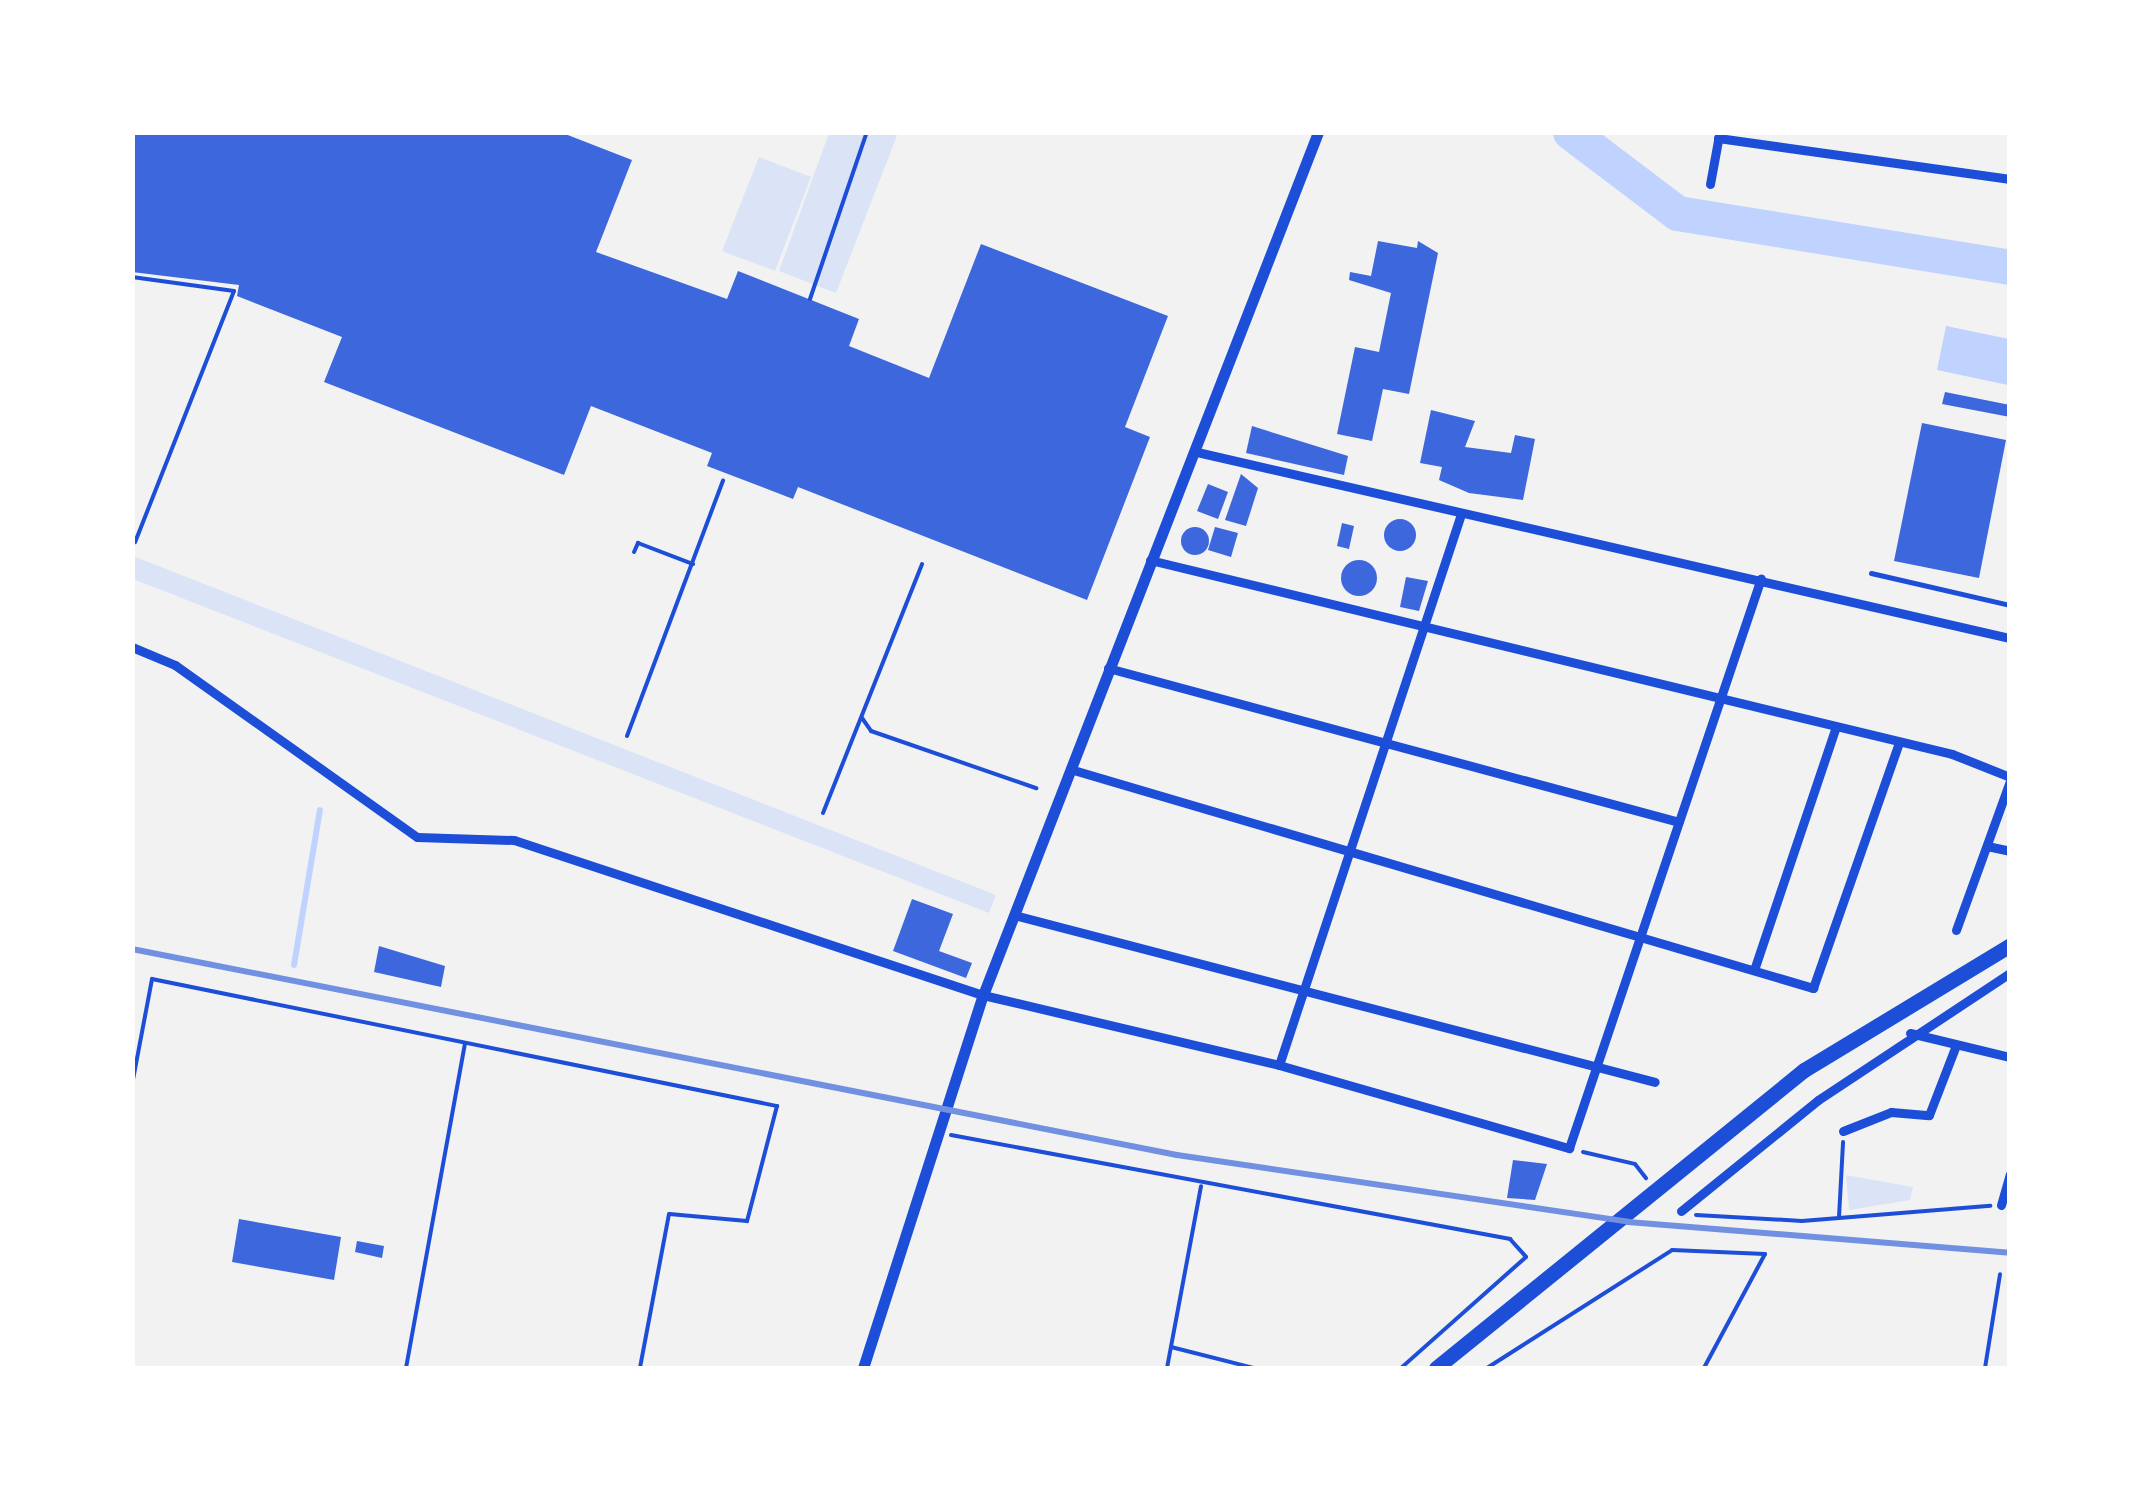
<!DOCTYPE html>
<html>
<head>
<meta charset="utf-8">
<style>
  body { margin:0 }
  #map { position:relative; width:2142px; height:1501px; overflow:hidden; background:#f2f2f2; font-family:"Exo 2",sans-serif }
  div>[style] { position:absolute }
  .green>* { inset:0; background:#dbe4f7 }
  .water>* { inset:0; background:#bfd3fe }
  .stream>* { height:6px; margin:-3px; padding:0 3px; transform-origin:3px; border-radius:3px; background:#bfd3fe }
  .river>* { height:35px; margin:-17.5px; padding:0 17.5px; transform-origin:17.5px; border-radius:17.5px; background:#bfd3fe }
  .building>* { inset:0; background:#3d67dc }
  .round { border-radius:50% }
  .path>* { height:4px; margin:-2px; padding:0 2px; transform-origin:2px; border-radius:2px; background:#1d4ed8 }
  .service>* { height:5px; margin:-2.5px; padding:0 2.5px; transform-origin:2.5px; border-radius:2.5px; background:#1d4ed8 }
  .minor>* { height:9px; margin:-4.5px; padding:0 4.5px; transform-origin:4.5px; border-radius:4.5px; background:#1d4ed8 }
  .tertiary>* { height:11px; margin:-5.5px; padding:0 5.5px; transform-origin:5.5px; border-radius:5.5px; background:#1d4ed8 }
  .trunk>* { height:15px; margin:-7.5px; padding:0 7.5px; transform-origin:7.5px; border-radius:7.5px; background:#1d4ed8 }
  .rail>* { height:6px; margin:-3px; padding:0 3px; transform-origin:3px; border-radius:3px; background:#7290e2 }
  span { translate:-50% -50%; white-space:nowrap; text-align:center; line-height:1.15; -webkit-text-stroke:8px #fff; paint-order:stroke }
  .frame { position:absolute; inset:0; border:135px solid #fff; pointer-events:none }
</style>
</head>
<body>
<div id="map">
  <div class="green">
    <div style="clip-path:polygon(829px 133px,898px 133px,836px 293px,779px 271px)"></div>
    <div style="clip-path:polygon(759px 157px,811px 177px,775px 271px,722px 251px)"></div>
    <div style="clip-path:polygon(133px 556px,996px 895px,989px 913px,133px 579px)"></div>
    <div style="clip-path:polygon(1846px 1175px,1913px 1187px,1910px 1200px,1849px 1210px)"></div>
  </div>
  <div class="water">
    <div style="clip-path:polygon(1946px 326px,2009px 339px,2008px 385px,1937px 370px)"></div>
  </div>
  <div class="stream">
    <div style="left:294px;top:965px;width:157px;rotate:-80.5deg"></div>
  </div>
  <div class="river">
    <div style="left:1570px;top:132px;width:134px;rotate:37.1deg"></div>
    <div style="left:1677px;top:213px;width:337px;rotate:9.2deg"></div>
  </div>
  <div class="building">
    <div style="clip-path:polygon(132px 132px,560px 132px,632px 160px,596px 252px,727px 299px,738px 271px,859px 319px,849px 346px,929px 378px,981px 244px,1168px 316px,1125px 427px,1150px 437px,1087px 600px,798px 487px,793px 499px,707px 466px,712px 453px,591px 406px,564px 475px,324px 382px,342px 337px,237px 296px,239px 285px,132px 272px)"></div>
    <div style="clip-path:polygon(1378px 241px,1417px 248px,1418px 241px,1438px 253px,1409px 394px,1383px 389px,1372px 441px,1337px 434px,1355px 347px,1379px 352px,1391px 293px,1349px 280px,1350px 272px,1371px 276px)"></div>
    <div style="clip-path:polygon(1945px 392px,2010px 405px,2010px 417px,1942px 404px)"></div>
    <div style="clip-path:polygon(1431px 410px,1475px 421px,1465px 447px,1511px 453px,1515px 435px,1535px 439px,1523px 500px,1469px 493px,1439px 480px,1442px 467px,1420px 463px)"></div>
    <div style="clip-path:polygon(1922px 423px,2006px 440px,1979px 578px,1894px 561px)"></div>
    <div style="clip-path:polygon(1252px 426px,1348px 456px,1344px 475px,1246px 453px)"></div>
    <div style="clip-path:polygon(1241px 474px,1258px 488px,1246px 526px,1225px 520px)"></div>
    <div style="clip-path:polygon(1208px 484px,1228px 492px,1218px 519px,1197px 511px)"></div>
    <div class="round" style="left:1384px;top:519px;width:32px;height:32px"></div>
    <div style="clip-path:polygon(1342px 523px,1354px 526px,1349px 549px,1337px 546px)"></div>
    <div class="round" style="left:1181px;top:527px;width:28px;height:28px"></div>
    <div style="clip-path:polygon(1215px 527px,1238px 533px,1231px 557px,1208px 550px)"></div>
    <div class="round" style="left:1341px;top:560px;width:36px;height:36px"></div>
    <div style="clip-path:polygon(1406px 577px,1428px 581px,1419px 611px,1400px 607px)"></div>
    <div style="clip-path:polygon(912px 899px,953px 914px,939px 951px,972px 963px,966px 978px,893px 951px)"></div>
    <div style="clip-path:polygon(379px 946px,445px 966px,441px 987px,374px 972px)"></div>
    <div style="clip-path:polygon(1513px 1160px,1547px 1164px,1535px 1200px,1507px 1198px)"></div>
    <div style="clip-path:polygon(239px 1219px,341px 1237px,334px 1280px,232px 1262px)"></div>
    <div style="clip-path:polygon(357px 1241px,384px 1246px,382px 1258px,355px 1252px)"></div>
  </div>
  <div class="path">
    <div style="left:132px;top:277px;width:103px;rotate:7.8deg"></div>
    <div style="left:234px;top:291px;width:270px;rotate:111.5deg"></div>
    <div style="left:810px;top:299px;width:176px;rotate:-71.2deg"></div>
    <div style="left:634px;top:552px;width:10px;rotate:-66deg"></div>
    <div style="left:638px;top:543px;width:59px;rotate:20.9deg"></div>
    <div style="left:862px;top:718px;width:16px;rotate:55deg"></div>
    <div style="left:871px;top:731px;width:175px;rotate:19.1deg"></div>
    <div style="left:627px;top:736px;width:273px;rotate:-69.4deg"></div>
    <div style="left:823px;top:813px;width:268px;rotate:-68.3deg"></div>
    <div style="left:132px;top:1085px;width:108px;rotate:-79.3deg"></div>
    <div style="left:152px;top:979px;width:638px;rotate:11.49deg"></div>
    <div style="left:777px;top:1106px;width:119px;rotate:104.6deg"></div>
    <div style="left:747px;top:1221px;width:78px;rotate:-174.9deg"></div>
    <div style="left:669px;top:1214px;width:157px;rotate:100.7deg"></div>
    <div style="left:951px;top:1135px;width:569px;rotate:10.54deg"></div>
    <div style="left:1510px;top:1239px;width:24px;rotate:48deg"></div>
    <div style="left:1526px;top:1257px;width:167px;rotate:138.4deg"></div>
    <div style="left:1583px;top:1152px;width:53px;rotate:13deg"></div>
    <div style="left:1635px;top:1164px;width:18px;rotate:52deg"></div>
    <div style="left:1696px;top:1215px;width:106px;rotate:3.2deg"></div>
    <div style="left:1802px;top:1221px;width:189px;rotate:-4.6deg"></div>
    <div style="left:1839px;top:1217px;width:75px;rotate:-86.9deg"></div>
    <div style="left:1171px;top:1347px;width:86px;rotate:14.2deg"></div>
    <div style="left:406px;top:1368px;width:329px;rotate:-79.7deg"></div>
    <div style="left:1167px;top:1368px;width:185px;rotate:-79.4deg"></div>
    <div style="left:1487px;top:1368px;width:219px;rotate:-32.5deg"></div>
    <div style="left:1672px;top:1250px;width:93px;rotate:2.5deg"></div>
    <div style="left:1765px;top:1254px;width:129px;rotate:118.2deg"></div>
    <div style="left:1985px;top:1368px;width:95px;rotate:-80.9deg"></div>
  </div>
  <div class="service">
    <div style="left:1871px;top:573px;width:143px;rotate:13deg"></div>
  </div>
  <div class="minor">
    <div style="left:1718px;top:138px;width:295px;rotate:8deg"></div>
    <div style="left:1710px;top:184px;width:50px;rotate:-79.6deg"></div>
    <div style="left:1197px;top:452px;width:834px;rotate:12.89deg"></div>
    <div style="left:1461px;top:514px;width:580px;rotate:108.28deg"></div>
    <div style="left:1279px;top:1065px;width:302px;rotate:16deg"></div>
    <div style="left:1569px;top:1148px;width:601px;rotate:-71.38deg"></div>
    <div style="left:1150px;top:560px;width:825px;rotate:13.6deg"></div>
    <div style="left:1952px;top:754px;width:62px;rotate:21.6deg"></div>
    <div style="left:132px;top:647px;width:47px;rotate:22.7deg"></div>
    <div style="left:175px;top:665px;width:297px;rotate:35.4deg"></div>
    <div style="left:417px;top:837px;width:97px;rotate:1.8deg"></div>
    <div style="left:514px;top:840px;width:494px;rotate:18.3deg"></div>
    <div style="left:983px;top:995px;width:304px;rotate:13.3deg"></div>
    <div style="left:1108px;top:668px;width:591px;rotate:15.09deg"></div>
    <div style="left:1070px;top:769px;width:775px;rotate:16.42deg"></div>
    <div style="left:1813px;top:988px;width:261px;rotate:-70.7deg"></div>
    <div style="left:1987px;top:846px;width:24px;rotate:12deg"></div>
    <div style="left:1014px;top:915px;width:662px;rotate:14.6deg"></div>
    <div style="left:1956px;top:930px;width:158px;rotate:-70.1deg"></div>
    <div style="left:1754px;top:970px;width:256px;rotate:-71.4deg"></div>
    <div style="left:1910px;top:1033px;width:103px;rotate:13.5deg"></div>
    <div style="left:1843px;top:1131px;width:52px;rotate:-21.6deg"></div>
    <div style="left:1891px;top:1112px;width:38px;rotate:5deg"></div>
    <div style="left:1929px;top:1115px;width:75px;rotate:-68.9deg"></div>
    <div style="left:2001px;top:1205px;width:32px;rotate:-74deg"></div>
    <div style="left:1681px;top:1211px;width:176px;rotate:-39deg"></div>
    <div style="left:1818px;top:1100px;width:230px;rotate:-33.5deg"></div>
  </div>
  <div class="tertiary">
    <div style="left:863px;top:1368px;width:392px;rotate:-72.2deg"></div>
    <div style="left:983px;top:995px;width:926px;rotate:-68.78deg"></div>
  </div>
  <div class="trunk">
    <div style="left:1436px;top:1368px;width:474px;rotate:-39deg"></div>
    <div style="left:1804px;top:1070px;width:241px;rotate:-31.2deg"></div>
  </div>
  <div class="rail">
    <div style="left:132px;top:949px;width:1065px;rotate:11.15deg"></div>
    <div style="left:1177px;top:1155px;width:456px;rotate:8.4deg"></div>
    <div style="left:1628px;top:1222px;width:383px;rotate:4.6deg"></div>
  </div>
  <div class="frame"></div>
</div>
</body>
</html>
